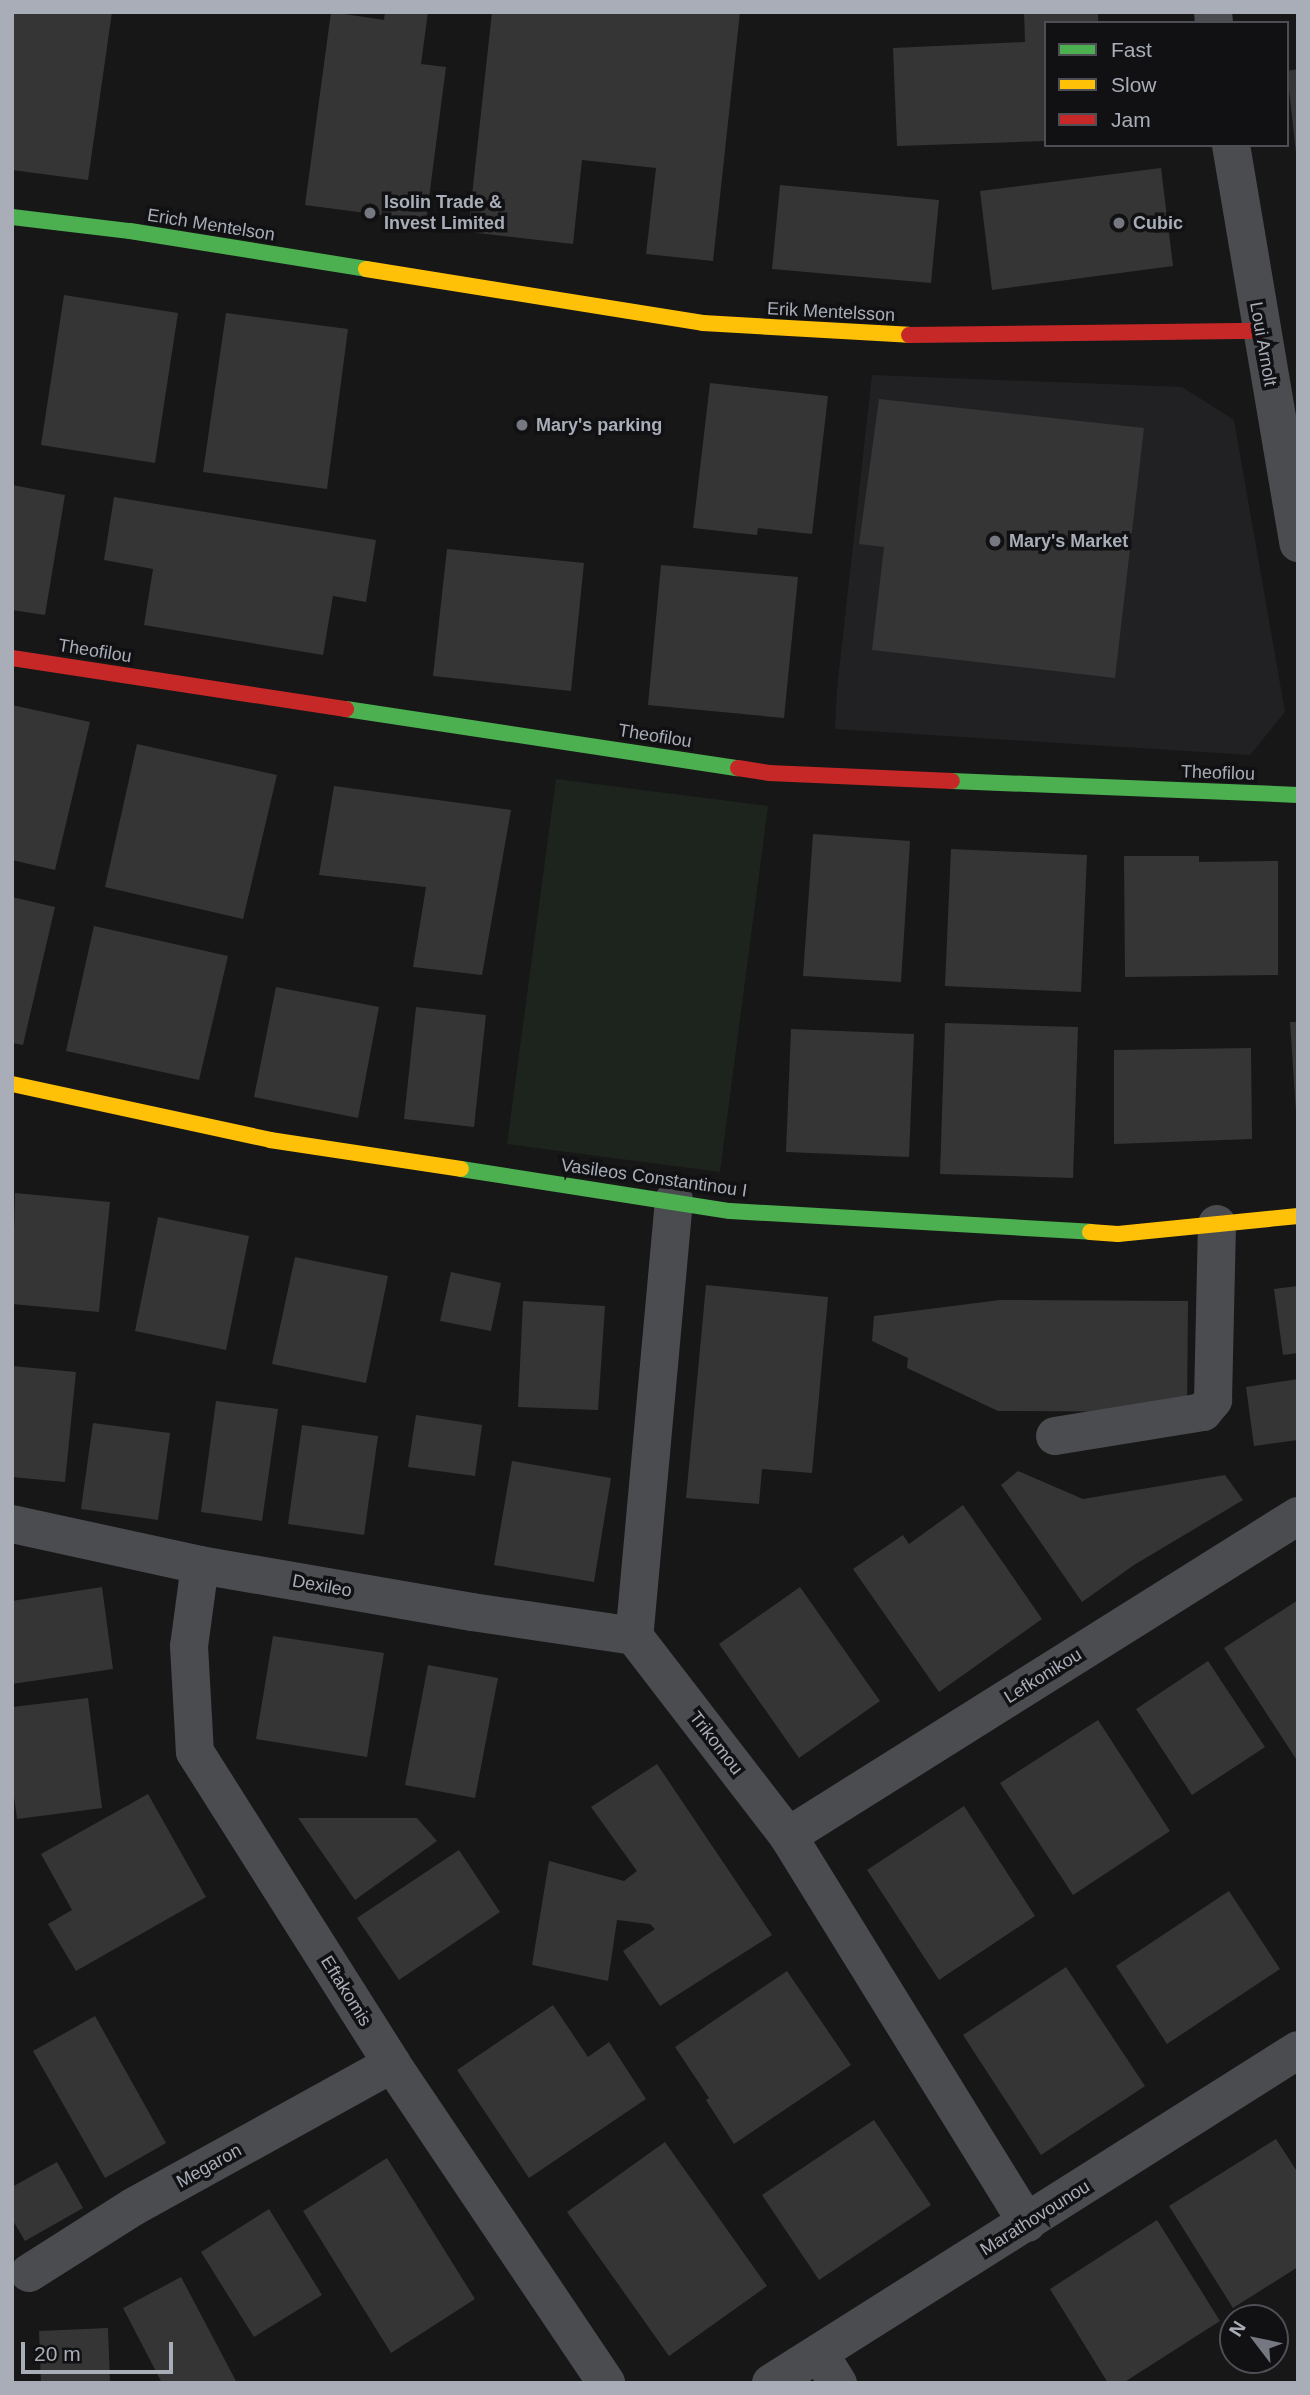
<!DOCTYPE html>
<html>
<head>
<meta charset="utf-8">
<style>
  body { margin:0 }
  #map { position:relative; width:1310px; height:2395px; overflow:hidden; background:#171717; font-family:Arial,sans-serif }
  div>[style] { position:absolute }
  .built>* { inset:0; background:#212123 }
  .green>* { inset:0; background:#1d241e }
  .building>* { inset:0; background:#353536 }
  .street>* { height:38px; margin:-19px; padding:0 19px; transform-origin:19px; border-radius:19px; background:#4b4c50 }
  .fast>* { height:16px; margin:-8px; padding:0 8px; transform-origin:8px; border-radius:8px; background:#4caf50 }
  .slow>* { height:16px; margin:-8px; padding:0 8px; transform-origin:8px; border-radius:8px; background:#ffc107 }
  .jam>* { height:16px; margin:-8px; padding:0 8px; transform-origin:8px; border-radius:8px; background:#c62828 }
  .dots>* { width:19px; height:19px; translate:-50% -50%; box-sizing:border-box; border:4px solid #111113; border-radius:50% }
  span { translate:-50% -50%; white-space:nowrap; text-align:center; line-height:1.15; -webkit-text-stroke:7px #111113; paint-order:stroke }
  .poi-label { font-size:18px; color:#a8adb8; font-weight:700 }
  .left { translate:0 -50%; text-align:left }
  .street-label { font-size:18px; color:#a8adb8 }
  .frame { position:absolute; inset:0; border:14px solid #a8adb8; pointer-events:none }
  .legend { position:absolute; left:1044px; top:21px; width:245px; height:126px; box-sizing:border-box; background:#111113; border:2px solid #4d4f55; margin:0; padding:9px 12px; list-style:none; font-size:21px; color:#a8adb8 }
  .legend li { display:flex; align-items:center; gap:14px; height:35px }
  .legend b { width:35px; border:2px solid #4d4f55 }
  .north { position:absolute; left:1219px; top:2304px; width:70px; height:70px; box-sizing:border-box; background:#111113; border:2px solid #4d4f55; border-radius:50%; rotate:302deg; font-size:19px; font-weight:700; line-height:28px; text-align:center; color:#a8adb8 }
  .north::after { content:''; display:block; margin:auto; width:24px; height:32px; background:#757880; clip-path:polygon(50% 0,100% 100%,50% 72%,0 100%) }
  .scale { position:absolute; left:21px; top:2342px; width:152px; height:32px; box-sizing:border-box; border:4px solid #a8adb8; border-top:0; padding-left:9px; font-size:21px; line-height:24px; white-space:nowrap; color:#a8adb8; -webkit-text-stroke:5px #111113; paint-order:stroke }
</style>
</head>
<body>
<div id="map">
  <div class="built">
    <div style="clip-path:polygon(872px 375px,1182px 387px,1234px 420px,1285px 712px,1250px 755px,835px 729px,837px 689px)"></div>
  </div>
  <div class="green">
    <div style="clip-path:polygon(556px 779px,768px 806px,720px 1172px,507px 1144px)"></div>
  </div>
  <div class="building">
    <div style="clip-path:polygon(12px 12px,112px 12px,88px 180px,12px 170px)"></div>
    <div style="clip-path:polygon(331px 12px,384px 20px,385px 12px,428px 12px,421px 64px,446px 67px,426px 221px,305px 205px)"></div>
    <div style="clip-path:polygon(492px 12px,740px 12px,713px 261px,646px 254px,656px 168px,582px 160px,573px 244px,468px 232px)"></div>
    <div style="clip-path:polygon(1024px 12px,1098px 12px,1098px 23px,1046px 23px,1046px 141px,897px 146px,893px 48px,1025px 42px)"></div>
    <div style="clip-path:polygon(1298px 69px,1298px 153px,1296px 153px,1287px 71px)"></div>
    <div style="clip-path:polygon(1161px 168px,1173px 266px,992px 290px,980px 191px)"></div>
    <div style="clip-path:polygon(780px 185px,939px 200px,931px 283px,772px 269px)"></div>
    <div style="clip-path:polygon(64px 295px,178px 313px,155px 463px,41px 445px)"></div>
    <div style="clip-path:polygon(226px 313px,348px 329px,327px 489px,203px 472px)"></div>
    <div style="clip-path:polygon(710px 383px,828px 396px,812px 534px,758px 528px,757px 535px,693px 528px)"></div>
    <div style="clip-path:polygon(879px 399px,1144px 428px,1115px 678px,872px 650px,884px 547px,859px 544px)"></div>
    <div style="clip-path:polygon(12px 485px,65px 495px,45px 615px,12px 610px)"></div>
    <div style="clip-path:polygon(114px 497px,376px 540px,366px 602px,333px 596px,323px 655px,144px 625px,153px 569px,104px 560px)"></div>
    <div style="clip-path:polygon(447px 549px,584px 563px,571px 691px,433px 676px)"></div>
    <div style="clip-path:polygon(661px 565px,798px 577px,784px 718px,648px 705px)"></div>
    <div style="clip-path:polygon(12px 705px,90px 722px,55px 870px,12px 860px)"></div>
    <div style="clip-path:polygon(137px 744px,277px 775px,243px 919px,105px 887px)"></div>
    <div style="clip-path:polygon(334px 786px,511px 810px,482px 975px,413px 967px,426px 887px,319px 875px)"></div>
    <div style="clip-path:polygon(813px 834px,910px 841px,901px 982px,803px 976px)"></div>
    <div style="clip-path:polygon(951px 849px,1087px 855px,1081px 992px,945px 986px)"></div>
    <div style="clip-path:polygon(1124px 856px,1199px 856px,1199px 862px,1278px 861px,1278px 975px,1125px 977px)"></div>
    <div style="clip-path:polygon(12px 897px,55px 907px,23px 1045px,12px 1043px)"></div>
    <div style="clip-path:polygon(94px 926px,228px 956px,199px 1080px,66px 1051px)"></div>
    <div style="clip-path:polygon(276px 987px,379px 1007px,358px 1118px,254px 1097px)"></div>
    <div style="clip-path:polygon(416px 1007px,486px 1015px,474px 1127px,404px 1119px)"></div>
    <div style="clip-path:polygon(1290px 1022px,1298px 1022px,1298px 1112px,1296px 1112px)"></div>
    <div style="clip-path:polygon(945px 1023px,1078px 1027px,1073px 1178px,940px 1174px)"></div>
    <div style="clip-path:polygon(791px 1029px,914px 1034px,909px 1157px,786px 1152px)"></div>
    <div style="clip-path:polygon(1251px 1048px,1252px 1139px,1114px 1144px,1114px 1050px)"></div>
    <div style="clip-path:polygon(15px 1193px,110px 1202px,99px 1312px,12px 1304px)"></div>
    <div style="clip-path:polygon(158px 1217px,249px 1236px,226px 1350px,135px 1331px)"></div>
    <div style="clip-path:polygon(295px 1257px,388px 1276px,366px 1383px,272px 1364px)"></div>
    <div style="clip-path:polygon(451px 1272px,501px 1283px,491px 1331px,440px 1321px)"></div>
    <div style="clip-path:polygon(706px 1285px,828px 1297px,812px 1473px,762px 1469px,759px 1504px,686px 1498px)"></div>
    <div style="clip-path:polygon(1298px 1286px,1298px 1353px,1283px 1355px,1274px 1289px)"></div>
    <div style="clip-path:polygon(1000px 1300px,1188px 1301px,1187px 1412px,998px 1411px,907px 1368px,908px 1358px,872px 1341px,874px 1316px)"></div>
    <div style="clip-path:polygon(523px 1301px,605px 1306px,598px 1410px,518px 1407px)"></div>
    <div style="clip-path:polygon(12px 1366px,76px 1372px,65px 1482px,12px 1477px)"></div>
    <div style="clip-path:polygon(1298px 1379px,1298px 1440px,1254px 1446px,1246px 1387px)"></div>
    <div style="clip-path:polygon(216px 1401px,278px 1409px,262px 1521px,201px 1512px)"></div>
    <div style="clip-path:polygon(416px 1415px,482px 1425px,475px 1476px,408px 1467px)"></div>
    <div style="clip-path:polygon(93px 1423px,170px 1433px,158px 1520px,81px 1509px)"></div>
    <div style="clip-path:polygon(302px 1425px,378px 1436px,364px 1535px,288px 1524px)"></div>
    <div style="clip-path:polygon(512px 1461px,611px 1478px,594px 1582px,494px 1565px)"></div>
    <div style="clip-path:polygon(1018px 1471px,1083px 1499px,1225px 1475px,1243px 1500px,1134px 1565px,1082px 1602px,1001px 1485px)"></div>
    <div style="clip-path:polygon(963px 1505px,1042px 1619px,939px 1692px,853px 1569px,903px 1535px,909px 1544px)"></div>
    <div style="clip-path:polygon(102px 1587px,113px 1669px,12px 1684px,12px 1601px)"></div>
    <div style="clip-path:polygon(800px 1587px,880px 1701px,799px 1758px,719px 1644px)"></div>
    <div style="clip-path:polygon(1298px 1600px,1298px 1762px,1224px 1648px)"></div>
    <div style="clip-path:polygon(273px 1636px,384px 1653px,367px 1757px,256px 1739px)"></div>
    <div style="clip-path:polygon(1208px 1661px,1265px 1747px,1192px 1795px,1136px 1709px)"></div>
    <div style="clip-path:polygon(428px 1665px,498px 1678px,475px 1798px,405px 1785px)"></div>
    <div style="clip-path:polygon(88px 1698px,102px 1808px,17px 1819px,12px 1781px,12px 1707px)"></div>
    <div style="clip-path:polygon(1098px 1720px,1170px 1831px,1073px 1895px,1000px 1783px)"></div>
    <div style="clip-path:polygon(657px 1764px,772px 1935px,660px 2006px,623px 1951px,655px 1929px,650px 1924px,617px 1920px,608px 1981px,532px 1965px,549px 1861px,624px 1881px,637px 1871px,591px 1807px)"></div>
    <div style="clip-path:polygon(148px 1794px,206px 1897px,76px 1971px,48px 1924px,72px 1910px,41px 1854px)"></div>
    <div style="clip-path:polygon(964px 1806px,1035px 1916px,939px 1980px,867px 1870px)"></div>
    <div style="clip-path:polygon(298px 1818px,417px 1818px,437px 1841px,355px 1900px)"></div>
    <div style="clip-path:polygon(459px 1850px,500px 1912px,399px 1980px,357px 1918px)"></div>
    <div style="clip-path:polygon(1229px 1891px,1280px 1969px,1167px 2044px,1116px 1966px)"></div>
    <div style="clip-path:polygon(1066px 1967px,1145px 2086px,1041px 2155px,963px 2035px)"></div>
    <div style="clip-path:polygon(787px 1971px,851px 2065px,734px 2144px,706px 2100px,709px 2098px,675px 2047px)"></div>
    <div style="clip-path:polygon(553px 2005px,588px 2057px,609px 2042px,646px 2099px,529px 2178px,457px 2070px)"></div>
    <div style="clip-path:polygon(95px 2016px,166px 2143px,105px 2178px,33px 2051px)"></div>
    <div style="clip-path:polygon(874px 2120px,931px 2205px,819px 2280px,762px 2195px)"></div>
    <div style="clip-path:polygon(1276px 2139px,1298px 2173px,1298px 2267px,1233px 2308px,1169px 2206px)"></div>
    <div style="clip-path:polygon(665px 2142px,767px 2286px,669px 2356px,567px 2212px)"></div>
    <div style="clip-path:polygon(387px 2158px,475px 2299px,391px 2353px,303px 2211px)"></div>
    <div style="clip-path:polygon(57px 2162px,83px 2208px,25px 2241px,12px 2219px,12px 2187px)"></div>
    <div style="clip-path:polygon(269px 2209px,322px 2295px,254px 2337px,201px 2252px)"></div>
    <div style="clip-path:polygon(1157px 2220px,1220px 2321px,1123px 2383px,1108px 2383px,1050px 2289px)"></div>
    <div style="clip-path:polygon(181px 2277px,237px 2383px,162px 2383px,123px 2308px)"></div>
    <div style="clip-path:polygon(108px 2328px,110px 2383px,41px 2383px,39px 2331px)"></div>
  </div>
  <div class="street">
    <div style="left:1213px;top:12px;width:11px;rotate:85deg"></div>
    <div style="left:1231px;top:145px;width:404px;rotate:80.4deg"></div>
    <div style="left:674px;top:1200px;width:438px;rotate:95.2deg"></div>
    <div style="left:634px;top:1636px;width:252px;rotate:52.4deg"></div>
    <div style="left:788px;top:1836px;width:455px;rotate:58.3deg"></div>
    <div style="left:1055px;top:1436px;width:150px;rotate:-9.2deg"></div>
    <div style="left:1203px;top:1412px;width:16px;rotate:-50deg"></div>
    <div style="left:1213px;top:1400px;width:176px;rotate:-88.7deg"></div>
    <div style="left:12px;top:1524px;width:192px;rotate:12.3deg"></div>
    <div style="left:200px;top:1565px;width:276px;rotate:9.8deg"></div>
    <div style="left:472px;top:1612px;width:164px;rotate:8.4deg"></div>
    <div style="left:200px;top:1565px;width:82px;rotate:97.7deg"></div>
    <div style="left:189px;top:1646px;width:106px;rotate:86.8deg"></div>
    <div style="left:195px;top:1752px;width:369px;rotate:57.7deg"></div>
    <div style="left:392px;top:2064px;width:384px;rotate:56.1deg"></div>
    <div style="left:788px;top:1836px;width:602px;rotate:-32.11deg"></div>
    <div style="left:29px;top:2273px;width:123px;rotate:-32.4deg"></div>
    <div style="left:133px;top:2207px;width:296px;rotate:-28.9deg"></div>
    <div style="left:819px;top:2353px;width:36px;rotate:58deg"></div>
    <div style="left:771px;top:2383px;width:623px;rotate:-32.29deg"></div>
  </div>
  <div class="fast">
    <div style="left:12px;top:217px;width:119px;rotate:6.8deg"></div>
    <div style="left:130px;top:231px;width:239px;rotate:9.1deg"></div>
    <div style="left:346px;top:709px;width:396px;rotate:8.6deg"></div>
    <div style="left:952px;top:781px;width:346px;rotate:2.3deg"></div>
    <div style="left:461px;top:1169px;width:272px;rotate:8.9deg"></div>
    <div style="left:730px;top:1211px;width:361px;rotate:3.3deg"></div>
  </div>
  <div class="slow">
    <div style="left:366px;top:269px;width:341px;rotate:9.1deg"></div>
    <div style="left:703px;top:323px;width:206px;rotate:3.3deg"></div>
    <div style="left:12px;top:1084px;width:264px;rotate:12.2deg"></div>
    <div style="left:270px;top:1140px;width:193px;rotate:8.6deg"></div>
    <div style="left:1090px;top:1232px;width:28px;rotate:4deg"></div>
    <div style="left:1118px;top:1234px;width:181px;rotate:-5.7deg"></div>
  </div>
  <div class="jam">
    <div style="left:909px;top:335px;width:351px;rotate:-0.7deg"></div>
    <div style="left:12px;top:658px;width:338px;rotate:8.7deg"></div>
    <div style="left:738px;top:768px;width:31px;rotate:9deg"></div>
    <div style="left:769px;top:773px;width:183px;rotate:2.5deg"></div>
  </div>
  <div class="dots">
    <div style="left:370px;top:213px;background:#757880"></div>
    <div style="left:1119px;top:223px;background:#757880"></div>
    <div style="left:522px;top:425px;background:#757880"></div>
    <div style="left:995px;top:541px;background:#757880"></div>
  </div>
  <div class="poi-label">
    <span class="left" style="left:384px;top:213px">Isolin Trade &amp;<br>Invest Limited</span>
    <span class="left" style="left:1133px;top:223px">Cubic</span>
    <span class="left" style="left:536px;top:425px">Mary's parking</span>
    <span class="left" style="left:1009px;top:541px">Mary's Market</span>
  </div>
  <div class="street-label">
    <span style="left:211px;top:225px;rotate:9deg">Erich Mentelson</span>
    <span style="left:831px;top:312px;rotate:3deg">Erik Mentelsson</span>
    <span style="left:1263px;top:344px;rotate:80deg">Loui Arnolt</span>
    <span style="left:95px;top:651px;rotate:9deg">Theofilou</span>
    <span style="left:655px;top:736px;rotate:9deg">Theofilou</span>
    <span style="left:1218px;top:773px;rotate:2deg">Theofilou</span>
    <span style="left:654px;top:1178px;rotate:8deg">Vasileos Constantinou I</span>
    <span style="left:322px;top:1586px;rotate:10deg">Dexileo</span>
    <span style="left:1043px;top:1676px;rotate:-32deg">Lefkonikou</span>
    <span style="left:716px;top:1743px;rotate:52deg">Trikomou</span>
    <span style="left:346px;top:1991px;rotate:58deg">Eftakomis</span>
    <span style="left:209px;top:2166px;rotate:-29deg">Megaron</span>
    <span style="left:1035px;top:2218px;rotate:-32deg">Marathovounou</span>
  </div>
  <div class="frame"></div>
  <ul class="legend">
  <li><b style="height:9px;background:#4caf50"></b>Fast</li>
  <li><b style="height:9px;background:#ffc107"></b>Slow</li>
  <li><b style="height:9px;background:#c62828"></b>Jam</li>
  </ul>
  <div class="north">N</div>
  <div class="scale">20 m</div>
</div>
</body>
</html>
